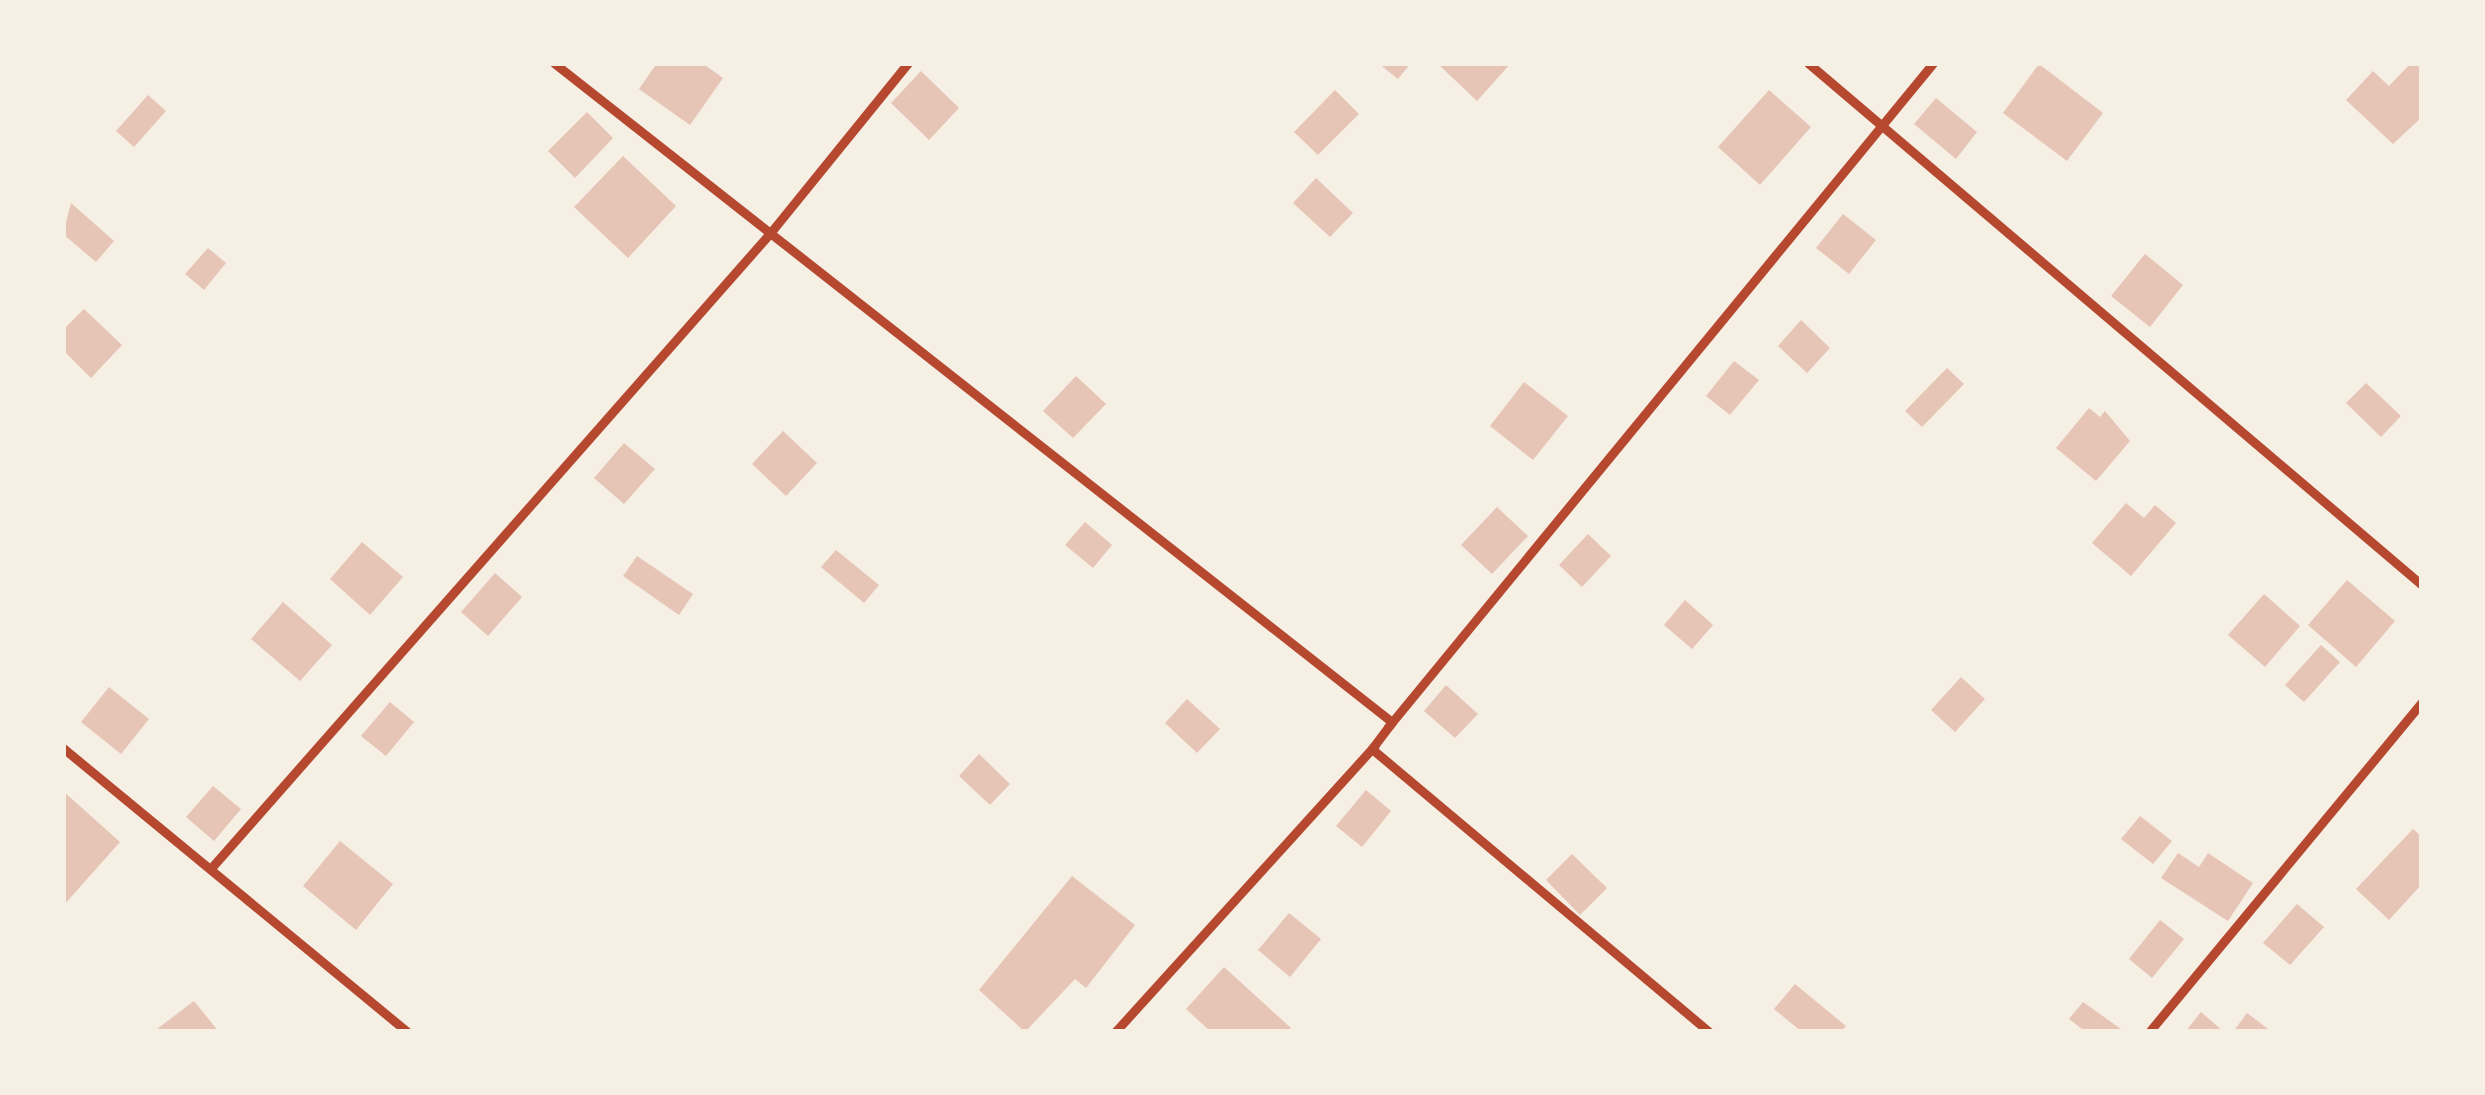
<!DOCTYPE html>
<html>
<head>
<meta charset="utf-8">
<style>
  body { margin:0 }
  #map { position:relative; width:2485px; height:1095px; overflow:hidden; background:#f6efe4; font-family:"IBM Plex Sans",sans-serif }
  div>[style] { position:absolute }
  .building>* { inset:0; background:#e6c5b7 }
  .service>* { height:9px; margin:-4.5px; padding:0 4.5px; transform-origin:4.5px; border-radius:4.5px; background:#b5482f }
  span { translate:-50% -50%; white-space:nowrap; text-align:center; line-height:1.15; -webkit-text-stroke:9px #f6efe4; paint-order:stroke }
  .frame { position:absolute; inset:0; border:66px solid #f6efe4; pointer-events:none }
</style>
</head>
<body>
<div id="map">
  <div class="building">
    <div style="clip-path:polygon(657px 63px,702px 63px,723px 78px,690px 125px,639px 89px)"></div>
    <div style="clip-path:polygon(1378px 63px,1411px 63px,1398px 79px)"></div>
    <div style="clip-path:polygon(1437px 63px,1511px 63px,1477px 101px)"></div>
    <div style="clip-path:polygon(2411px 63px,2422px 68px,2422px 117px,2393px 144px,2346px 100px,2373px 71px,2389px 86px)"></div>
    <div style="clip-path:polygon(2039px 64px,2103px 113px,2067px 161px,2003px 113px)"></div>
    <div style="clip-path:polygon(921px 71px,959px 108px,929px 140px,891px 103px)"></div>
    <div style="clip-path:polygon(1335px 90px,1359px 114px,1318px 155px,1294px 132px)"></div>
    <div style="clip-path:polygon(1769px 90px,1811px 127px,1760px 185px,1718px 147px)"></div>
    <div style="clip-path:polygon(148px 95px,166px 111px,134px 147px,116px 131px)"></div>
    <div style="clip-path:polygon(1936px 98px,1977px 132px,1956px 159px,1914px 124px)"></div>
    <div style="clip-path:polygon(587px 112px,613px 138px,575px 178px,548px 151px)"></div>
    <div style="clip-path:polygon(623px 156px,676px 206px,628px 258px,574px 207px)"></div>
    <div style="clip-path:polygon(1316px 178px,1353px 213px,1330px 237px,1293px 203px)"></div>
    <div style="clip-path:polygon(71px 203px,114px 241px,96px 262px,63px 234px)"></div>
    <div style="clip-path:polygon(1843px 214px,1876px 240px,1849px 274px,1816px 248px)"></div>
    <div style="clip-path:polygon(208px 248px,226px 263px,204px 290px,185px 274px)"></div>
    <div style="clip-path:polygon(2145px 254px,2183px 285px,2150px 327px,2111px 296px)"></div>
    <div style="clip-path:polygon(84px 309px,122px 345px,91px 378px,63px 350px,63px 330px)"></div>
    <div style="clip-path:polygon(1801px 320px,1830px 348px,1807px 373px,1778px 346px)"></div>
    <div style="clip-path:polygon(1734px 361px,1759px 380px,1730px 415px,1706px 396px)"></div>
    <div style="clip-path:polygon(1947px 368px,1964px 384px,1922px 427px,1905px 411px)"></div>
    <div style="clip-path:polygon(1076px 376px,1106px 404px,1073px 438px,1043px 411px)"></div>
    <div style="clip-path:polygon(1524px 382px,1568px 416px,1533px 460px,1490px 426px)"></div>
    <div style="clip-path:polygon(2366px 383px,2401px 416px,2381px 437px,2346px 403px)"></div>
    <div style="clip-path:polygon(2089px 408px,2100px 417px,2105px 411px,2130px 441px,2096px 481px,2056px 448px)"></div>
    <div style="clip-path:polygon(783px 431px,817px 463px,786px 496px,752px 464px)"></div>
    <div style="clip-path:polygon(624px 443px,655px 469px,624px 504px,594px 478px)"></div>
    <div style="clip-path:polygon(2126px 503px,2144px 518px,2155px 505px,2176px 523px,2131px 576px,2092px 543px)"></div>
    <div style="clip-path:polygon(1497px 507px,1528px 536px,1492px 574px,1461px 545px)"></div>
    <div style="clip-path:polygon(1085px 522px,1112px 545px,1093px 568px,1065px 545px)"></div>
    <div style="clip-path:polygon(1588px 534px,1611px 556px,1582px 587px,1559px 565px)"></div>
    <div style="clip-path:polygon(362px 542px,403px 577px,370px 615px,330px 579px)"></div>
    <div style="clip-path:polygon(836px 550px,879px 585px,864px 603px,821px 567px)"></div>
    <div style="clip-path:polygon(637px 556px,693px 594px,679px 615px,623px 576px)"></div>
    <div style="clip-path:polygon(495px 573px,522px 597px,488px 636px,461px 612px)"></div>
    <div style="clip-path:polygon(2347px 580px,2395px 621px,2356px 667px,2308px 625px)"></div>
    <div style="clip-path:polygon(2264px 594px,2300px 626px,2265px 667px,2228px 635px)"></div>
    <div style="clip-path:polygon(1685px 600px,1713px 625px,1692px 649px,1664px 625px)"></div>
    <div style="clip-path:polygon(283px 602px,332px 645px,300px 681px,251px 639px)"></div>
    <div style="clip-path:polygon(2321px 645px,2340px 662px,2304px 702px,2285px 685px)"></div>
    <div style="clip-path:polygon(1961px 677px,1985px 699px,1955px 732px,1931px 710px)"></div>
    <div style="clip-path:polygon(1446px 685px,1478px 714px,1455px 738px,1424px 711px)"></div>
    <div style="clip-path:polygon(109px 687px,149px 719px,121px 754px,81px 722px)"></div>
    <div style="clip-path:polygon(1187px 699px,1220px 729px,1197px 753px,1165px 723px)"></div>
    <div style="clip-path:polygon(390px 702px,414px 722px,386px 756px,361px 736px)"></div>
    <div style="clip-path:polygon(979px 754px,1010px 784px,990px 805px,959px 776px)"></div>
    <div style="clip-path:polygon(213px 786px,241px 809px,214px 841px,186px 817px)"></div>
    <div style="clip-path:polygon(1366px 790px,1391px 811px,1362px 847px,1336px 826px)"></div>
    <div style="clip-path:polygon(63px 791px,120px 842px,63px 906px)"></div>
    <div style="clip-path:polygon(2140px 816px,2172px 841px,2153px 864px,2121px 839px)"></div>
    <div style="clip-path:polygon(2413px 829px,2422px 837px,2422px 884px,2389px 920px,2356px 889px)"></div>
    <div style="clip-path:polygon(340px 841px,393px 884px,356px 930px,303px 886px)"></div>
    <div style="clip-path:polygon(2178px 853px,2199px 867px,2208px 853px,2253px 883px,2228px 921px,2161px 878px)"></div>
    <div style="clip-path:polygon(1572px 854px,1607px 888px,1580px 915px,1546px 880px)"></div>
    <div style="clip-path:polygon(1072px 876px,1135px 925px,1086px 988px,1075px 979px,1025px 1032px,979px 990px)"></div>
    <div style="clip-path:polygon(2297px 904px,2324px 927px,2290px 965px,2263px 943px)"></div>
    <div style="clip-path:polygon(1289px 913px,1321px 939px,1290px 977px,1258px 950px)"></div>
    <div style="clip-path:polygon(2160px 920px,2184px 939px,2152px 978px,2129px 959px)"></div>
    <div style="clip-path:polygon(1224px 967px,1291px 1028px,1287px 1032px,1211px 1032px,1186px 1009px)"></div>
    <div style="clip-path:polygon(1795px 984px,1846px 1026px,1841px 1032px,1802px 1032px,1774px 1009px)"></div>
    <div style="clip-path:polygon(194px 1001px,219px 1032px,153px 1032px)"></div>
    <div style="clip-path:polygon(2083px 1002px,2121px 1029px,2119px 1032px,2086px 1032px,2069px 1019px)"></div>
    <div style="clip-path:polygon(2201px 1012px,2224px 1032px,2185px 1032px)"></div>
    <div style="clip-path:polygon(2247px 1013px,2272px 1032px,2233px 1032px)"></div>
  </div>
  <div class="service">
    <div style="left:554px;top:63px;width:1066px;rotate:38.18deg"></div>
    <div style="left:1392px;top:722px;width:34px;rotate:127deg"></div>
    <div style="left:1372px;top:749px;width:440px;rotate:40deg"></div>
    <div style="left:1808px;top:63px;width:806px;rotate:40.37deg"></div>
    <div style="left:1388px;top:727px;width:859px;rotate:-50.62deg"></div>
    <div style="left:63px;top:748px;width:446px;rotate:39.5deg"></div>
    <div style="left:212px;top:867px;width:846px;rotate:-48.64deg"></div>
    <div style="left:771px;top:232px;width:218px;rotate:-51deg"></div>
    <div style="left:1115px;top:1032px;width:387px;rotate:-47.8deg"></div>
    <div style="left:2149px;top:1032px;width:428px;rotate:-50.4deg"></div>
  </div>
  <div class="frame"></div>
</div>
</body>
</html>
